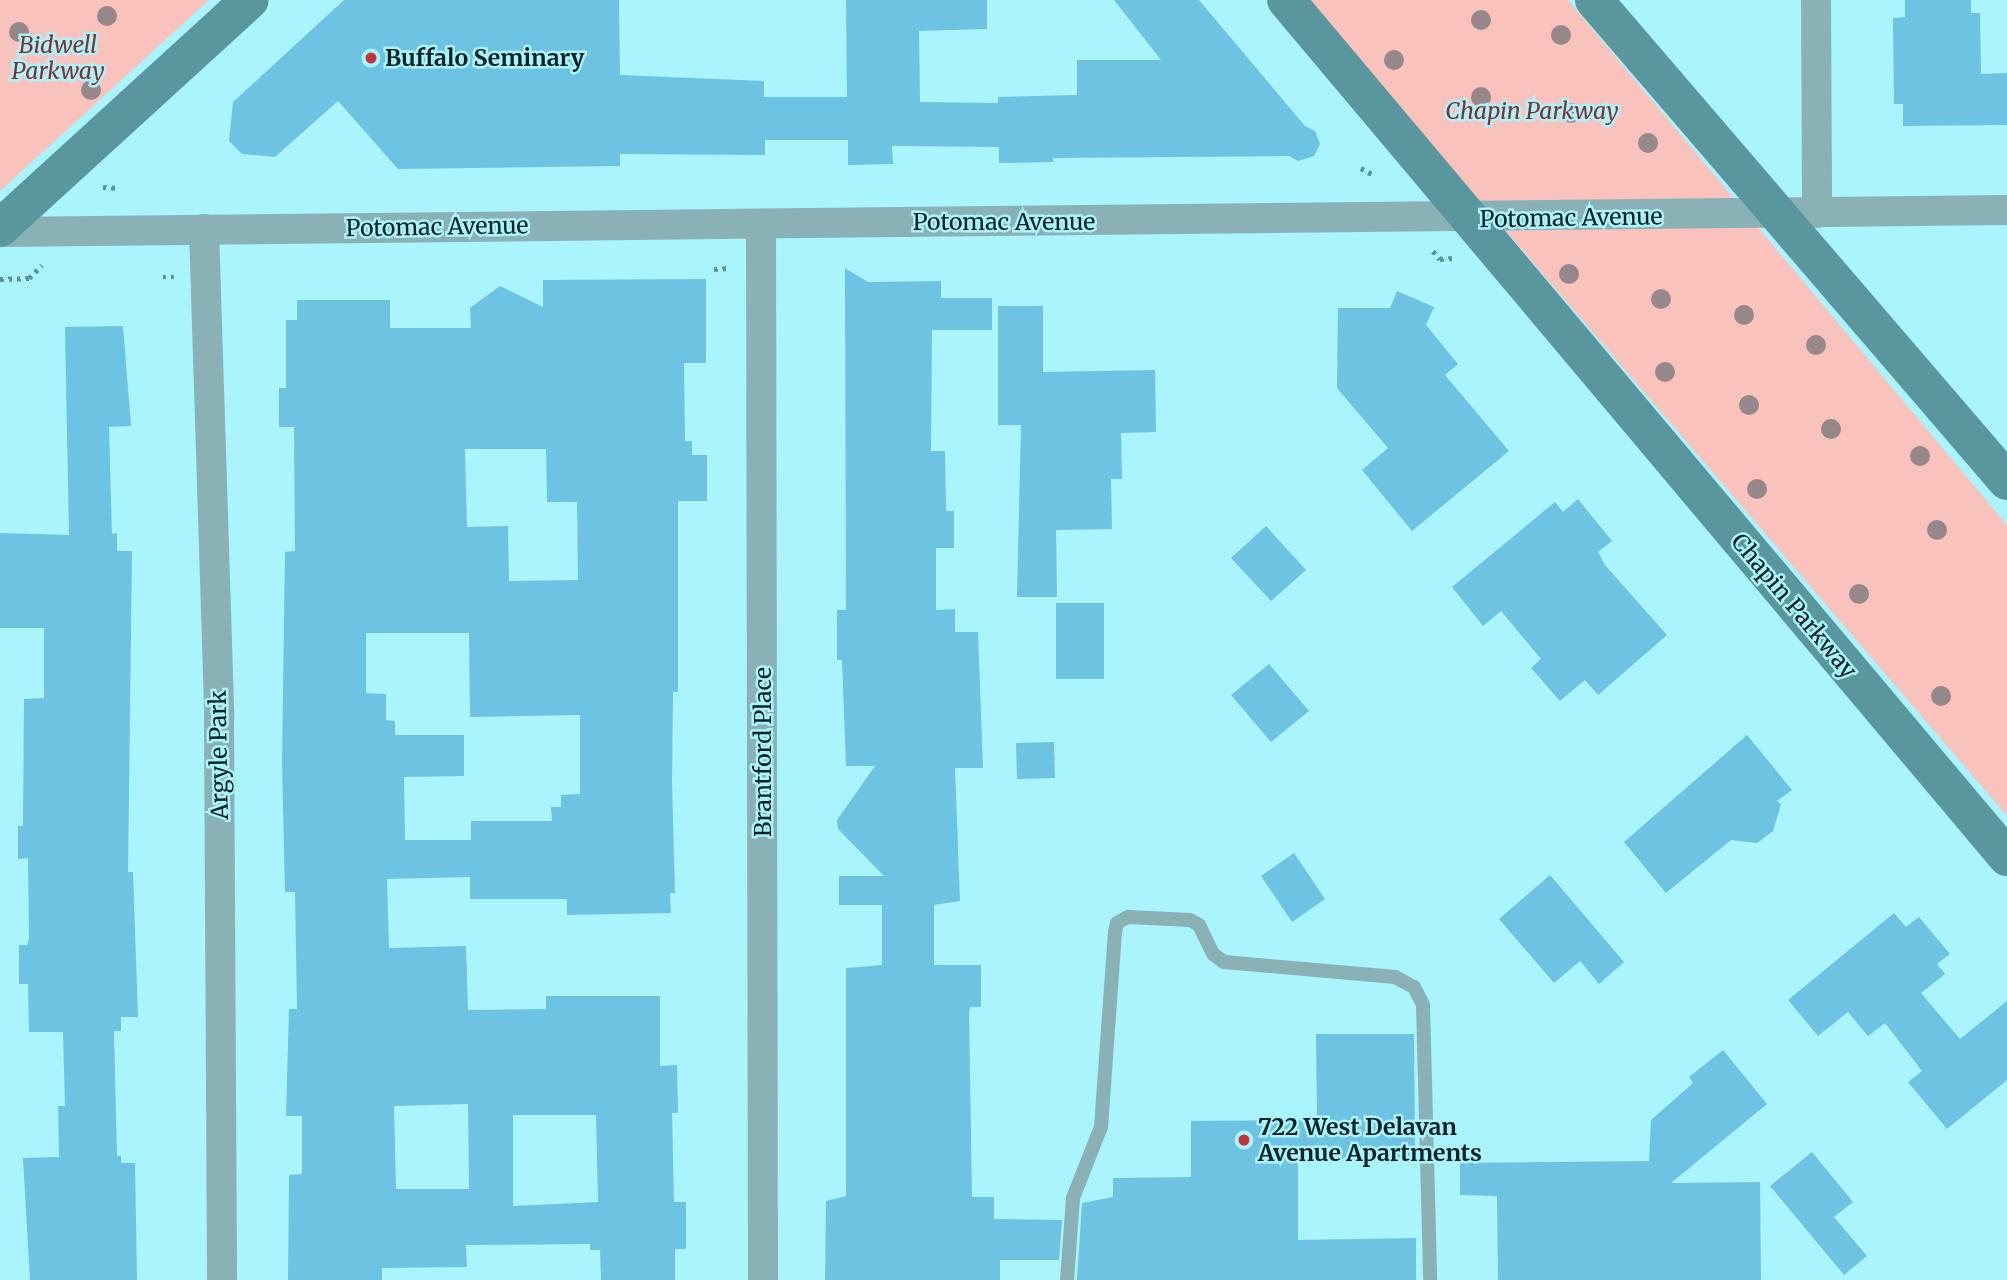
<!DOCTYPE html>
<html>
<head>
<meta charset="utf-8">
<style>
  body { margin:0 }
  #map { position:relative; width:2007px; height:1280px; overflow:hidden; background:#a9f4fd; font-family:Merriweather,serif }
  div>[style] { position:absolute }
  .green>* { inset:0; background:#f9c2bd }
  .building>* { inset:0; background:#6ec2e2 }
  .path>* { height:4.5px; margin-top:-2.25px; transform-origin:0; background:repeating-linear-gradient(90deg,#5c939a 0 3.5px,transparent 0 8.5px) }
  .lane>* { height:14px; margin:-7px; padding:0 7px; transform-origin:7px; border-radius:7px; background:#8ab1b5 }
  .street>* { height:30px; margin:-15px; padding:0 15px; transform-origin:15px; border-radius:15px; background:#8ab1b5 }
  .secondary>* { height:38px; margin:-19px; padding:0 19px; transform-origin:19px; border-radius:19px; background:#59969d }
  .trees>* { width:20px; height:20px; margin:-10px; border-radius:50%; background:#96878b }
  .dots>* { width:19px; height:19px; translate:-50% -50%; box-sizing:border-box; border:4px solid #a9f4fd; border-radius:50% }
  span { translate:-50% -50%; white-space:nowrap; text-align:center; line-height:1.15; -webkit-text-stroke:5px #a9f4fd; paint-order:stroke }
  .park-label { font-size:23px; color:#862e2d; font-style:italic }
  .poi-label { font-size:23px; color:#012124; font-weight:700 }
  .left { translate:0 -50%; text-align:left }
  .street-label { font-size:23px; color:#012124 }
</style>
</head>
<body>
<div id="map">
  <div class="green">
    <div style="clip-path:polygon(0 0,209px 0,0 191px)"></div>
    <div style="clip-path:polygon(1308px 0,1568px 0,2007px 525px,2007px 816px)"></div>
  </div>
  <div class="building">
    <div style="clip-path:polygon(344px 0,619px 0,620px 75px,764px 81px,764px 97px,847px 97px,846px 0,987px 0,987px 29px,919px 31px,920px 102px,998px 103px,998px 97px,1077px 95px,1077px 60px,1161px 60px,1114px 0,1199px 0,1305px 126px,1315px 131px,1320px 144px,1314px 156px,1298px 161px,1289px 156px,1053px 158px,1053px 162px,999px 163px,999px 147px,892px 146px,893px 164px,848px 165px,848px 140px,765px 140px,765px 155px,620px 154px,620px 166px,398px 169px,338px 101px,275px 157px,242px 154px,229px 141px,233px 102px)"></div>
    <div style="clip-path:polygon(1905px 0,1971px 0,1971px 13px,1980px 13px,1981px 74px,2007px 73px,2007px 125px,1903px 126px,1903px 104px,1894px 104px,1893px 18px,1905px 17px)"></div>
    <div style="clip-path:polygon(845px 268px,868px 282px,941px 281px,941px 298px,992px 298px,992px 330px,932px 330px,931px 451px,945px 451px,946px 511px,954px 511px,954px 548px,936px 548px,936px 610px,955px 609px,955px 632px,978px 632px,983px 768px,955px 768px,960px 901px,934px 905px,934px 965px,981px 965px,981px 1007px,970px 1007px,969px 1013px,972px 1197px,994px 1197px,994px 1219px,1062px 1220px,1059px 1260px,1000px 1260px,1000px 1280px,825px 1280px,826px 1201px,846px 1196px,846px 968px,882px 965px,882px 905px,839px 905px,839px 876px,884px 876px,838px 829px,837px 820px,875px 766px,846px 766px,842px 660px,837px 660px,837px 610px,846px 610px)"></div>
    <div style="clip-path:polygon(evenodd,706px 279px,706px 363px,684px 363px,685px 441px,692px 441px,692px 455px,707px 455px,707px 501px,678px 501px,678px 692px,673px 692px,672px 782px,675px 893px,670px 893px,671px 913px,567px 915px,567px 899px,470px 899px,470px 877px,387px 879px,389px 948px,466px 946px,468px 1010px,546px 1009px,546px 996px,660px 996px,660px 1066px,677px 1065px,678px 1113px,672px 1113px,674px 1202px,686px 1202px,686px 1249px,675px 1249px,675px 1280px,601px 1280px,600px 1250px,590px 1250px,590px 1244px,466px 1245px,467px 1267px,382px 1268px,382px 1280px,288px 1280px,289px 1175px,302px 1174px,302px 1116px,286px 1116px,289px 1009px,297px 1009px,295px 892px,285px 892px,282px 763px,285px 552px,295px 551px,294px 427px,279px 427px,279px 388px,286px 388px,286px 320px,297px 320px,297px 300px,390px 300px,390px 328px,471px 328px,470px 308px,500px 286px,543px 307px,543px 280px,706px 279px,465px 449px,546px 449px,547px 502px,577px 502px,578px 580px,509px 581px,508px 526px,467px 527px,465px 449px,706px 279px,366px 633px,469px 633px,470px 717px,580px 715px,580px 794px,561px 795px,561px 807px,551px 807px,552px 821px,471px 821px,471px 840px,405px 840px,404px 777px,464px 776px,464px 735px,395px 735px,395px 721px,386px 720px,386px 694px,366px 693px,366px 633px,706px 279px,468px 1104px,469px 1189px,396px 1189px,394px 1106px,468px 1104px,706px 279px,513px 1115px,596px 1115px,598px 1202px,513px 1206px,513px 1115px)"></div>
    <div style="clip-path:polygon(1397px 291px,1434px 307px,1426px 325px,1458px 364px,1445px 375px,1509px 451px,1412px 531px,1362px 470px,1388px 448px,1337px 388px,1338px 308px,1390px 308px)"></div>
    <div style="clip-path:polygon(998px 306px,1043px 306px,1043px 372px,1155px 370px,1156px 432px,1121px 433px,1122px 479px,1111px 479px,1112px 529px,1056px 530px,1057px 597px,1017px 597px,1021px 425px,998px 425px)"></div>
    <div style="clip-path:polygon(123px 326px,131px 426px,109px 427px,112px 534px,117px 533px,117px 551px,132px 551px,128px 872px,133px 872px,138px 1017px,121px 1017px,121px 1031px,114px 1031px,117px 1156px,121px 1156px,121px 1163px,135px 1163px,137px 1280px,30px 1280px,23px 1158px,59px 1157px,58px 1106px,65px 1106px,63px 1032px,29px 1032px,28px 984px,19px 984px,19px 945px,27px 945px,29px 939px,28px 858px,18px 859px,18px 826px,23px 826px,24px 699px,44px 698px,44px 628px,0 628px,0 533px,69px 535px,65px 327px)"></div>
    <div style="clip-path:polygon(1578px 499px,1612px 541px,1598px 552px,1605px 565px,1667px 635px,1598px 695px,1585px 680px,1560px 701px,1531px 668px,1541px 659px,1501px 611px,1483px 626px,1452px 587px,1555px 502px,1563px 512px)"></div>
    <div style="clip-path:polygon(1266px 526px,1306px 570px,1271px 601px,1231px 558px)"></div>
    <div style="clip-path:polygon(1056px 603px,1104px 603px,1104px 679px,1056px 679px)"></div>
    <div style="clip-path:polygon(1269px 664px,1309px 711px,1271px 742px,1231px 695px)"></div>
    <div style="clip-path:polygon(1747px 735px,1792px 790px,1777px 801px,1781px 804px,1773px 831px,1757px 843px,1731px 840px,1666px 893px,1624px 842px)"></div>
    <div style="clip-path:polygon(1054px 742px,1055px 778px,1017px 779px,1016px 743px)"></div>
    <div style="clip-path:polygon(1294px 853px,1325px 899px,1292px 922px,1261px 876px)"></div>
    <div style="clip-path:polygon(1550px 875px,1624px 962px,1599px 984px,1580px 961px,1554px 983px,1499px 919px)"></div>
    <div style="clip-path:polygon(1894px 913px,1906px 927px,1919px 917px,1950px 954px,1937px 964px,1945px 974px,1921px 993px,1960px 1039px,2007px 1001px,2007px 1080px,1947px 1129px,1908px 1082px,1922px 1071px,1885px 1023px,1868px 1036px,1848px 1012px,1818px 1036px,1788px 1000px)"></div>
    <div style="clip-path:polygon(1316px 1034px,1414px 1034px,1415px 1159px,1298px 1159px,1298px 1240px,1416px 1238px,1416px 1280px,1077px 1280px,1082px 1203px,1113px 1197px,1113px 1178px,1191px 1177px,1191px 1121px,1317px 1120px)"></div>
    <div style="clip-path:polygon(1723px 1050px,1767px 1104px,1671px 1183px,1760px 1182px,1761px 1280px,1498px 1280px,1497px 1196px,1460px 1195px,1460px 1163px,1649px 1161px,1651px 1120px,1693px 1083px,1689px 1077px)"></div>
    <div style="clip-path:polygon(1812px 1152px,1853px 1202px,1834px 1217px,1867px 1256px,1844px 1275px,1770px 1186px)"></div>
  </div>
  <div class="path">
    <div style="left:1361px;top:168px;width:13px;rotate:29deg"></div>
    <div style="left:103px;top:187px;width:17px;rotate:3deg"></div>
    <div style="left:1433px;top:251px;width:11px;rotate:49deg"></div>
    <div style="left:1440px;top:259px;width:12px;rotate:-5deg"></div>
    <div style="left:714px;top:269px;width:15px;rotate:-4deg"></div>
    <div style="left:163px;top:277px;width:11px"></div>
    <div style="left:0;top:279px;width:29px;rotate:-2deg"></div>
    <div style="left:29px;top:278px;width:18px;rotate:-45deg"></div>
  </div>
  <div class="lane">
    <div style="left:1067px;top:1280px;width:82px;rotate:-85.8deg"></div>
    <div style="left:1073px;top:1198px;width:76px;rotate:-68.5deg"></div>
    <div style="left:1101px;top:1127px;width:196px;rotate:-85.9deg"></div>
    <div style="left:1115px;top:932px;width:9px;rotate:-77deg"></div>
    <div style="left:1117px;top:923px;width:13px;rotate:-29deg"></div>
    <div style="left:1128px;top:917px;width:62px;rotate:2.8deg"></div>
    <div style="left:1190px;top:920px;width:10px;rotate:29deg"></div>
    <div style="left:1199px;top:925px;width:32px;rotate:64deg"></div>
    <div style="left:1213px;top:954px;width:14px;rotate:36deg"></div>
    <div style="left:1224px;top:962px;width:172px;rotate:5deg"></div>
    <div style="left:1395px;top:977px;width:21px;rotate:28deg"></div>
    <div style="left:1414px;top:987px;width:20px;rotate:63deg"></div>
    <div style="left:1423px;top:1005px;width:275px;rotate:88.5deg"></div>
  </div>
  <div class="street">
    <div style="left:1816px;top:0;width:213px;rotate:89.7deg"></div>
    <div style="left:761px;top:224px;width:1056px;rotate:89.89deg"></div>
    <div style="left:204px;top:229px;width:489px;rotate:88.2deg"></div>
    <div style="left:219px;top:718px;width:562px;rotate:89.69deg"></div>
    <div style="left:0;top:232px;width:2007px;rotate:-0.63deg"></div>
  </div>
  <div class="secondary">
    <div style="left:1286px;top:0;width:1120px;rotate:49.93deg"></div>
    <div style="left:1594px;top:0;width:634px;rotate:49.35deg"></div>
    <div style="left:0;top:228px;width:338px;rotate:-42.4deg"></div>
  </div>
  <div class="trees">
    <div style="left:107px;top:16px"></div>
    <div style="left:1481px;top:20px"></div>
    <div style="left:19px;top:32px"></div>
    <div style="left:1561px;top:35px"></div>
    <div style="left:1394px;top:60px"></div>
    <div style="left:91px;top:90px"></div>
    <div style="left:1481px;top:97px"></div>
    <div style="left:1571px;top:113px"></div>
    <div style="left:1648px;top:143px"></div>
    <div style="left:1569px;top:274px"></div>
    <div style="left:1661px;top:299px"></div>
    <div style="left:1744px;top:315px"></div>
    <div style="left:1816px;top:345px"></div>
    <div style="left:1665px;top:372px"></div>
    <div style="left:1749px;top:405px"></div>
    <div style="left:1831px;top:429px"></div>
    <div style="left:1920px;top:456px"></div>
    <div style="left:1757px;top:489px"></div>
    <div style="left:1937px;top:530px"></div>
    <div style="left:1859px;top:594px"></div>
    <div style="left:1941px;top:696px"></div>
  </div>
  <div class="dots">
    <div style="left:371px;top:58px;background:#c43537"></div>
    <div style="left:1244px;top:1140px;background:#c43537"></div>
  </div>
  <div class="park-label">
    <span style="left:58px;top:58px">Bidwell<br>Parkway</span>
    <span style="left:1532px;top:111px">Chapin Parkway</span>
  </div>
  <div class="poi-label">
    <span class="left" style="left:385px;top:58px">Buffalo Seminary</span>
    <span class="left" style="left:1258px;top:1140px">722 West Delavan<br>Avenue Apartments</span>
  </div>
  <div class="street-label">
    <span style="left:1571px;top:218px;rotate:-1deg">Potomac Avenue</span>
    <span style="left:1004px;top:222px">Potomac Avenue</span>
    <span style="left:437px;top:227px;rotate:-1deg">Potomac Avenue</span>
    <span style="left:1794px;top:606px;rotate:50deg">Chapin Parkway</span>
    <span style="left:763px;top:752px;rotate:-90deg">Brantford Place</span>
    <span style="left:219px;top:755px;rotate:-91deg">Argyle Park</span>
  </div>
</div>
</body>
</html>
